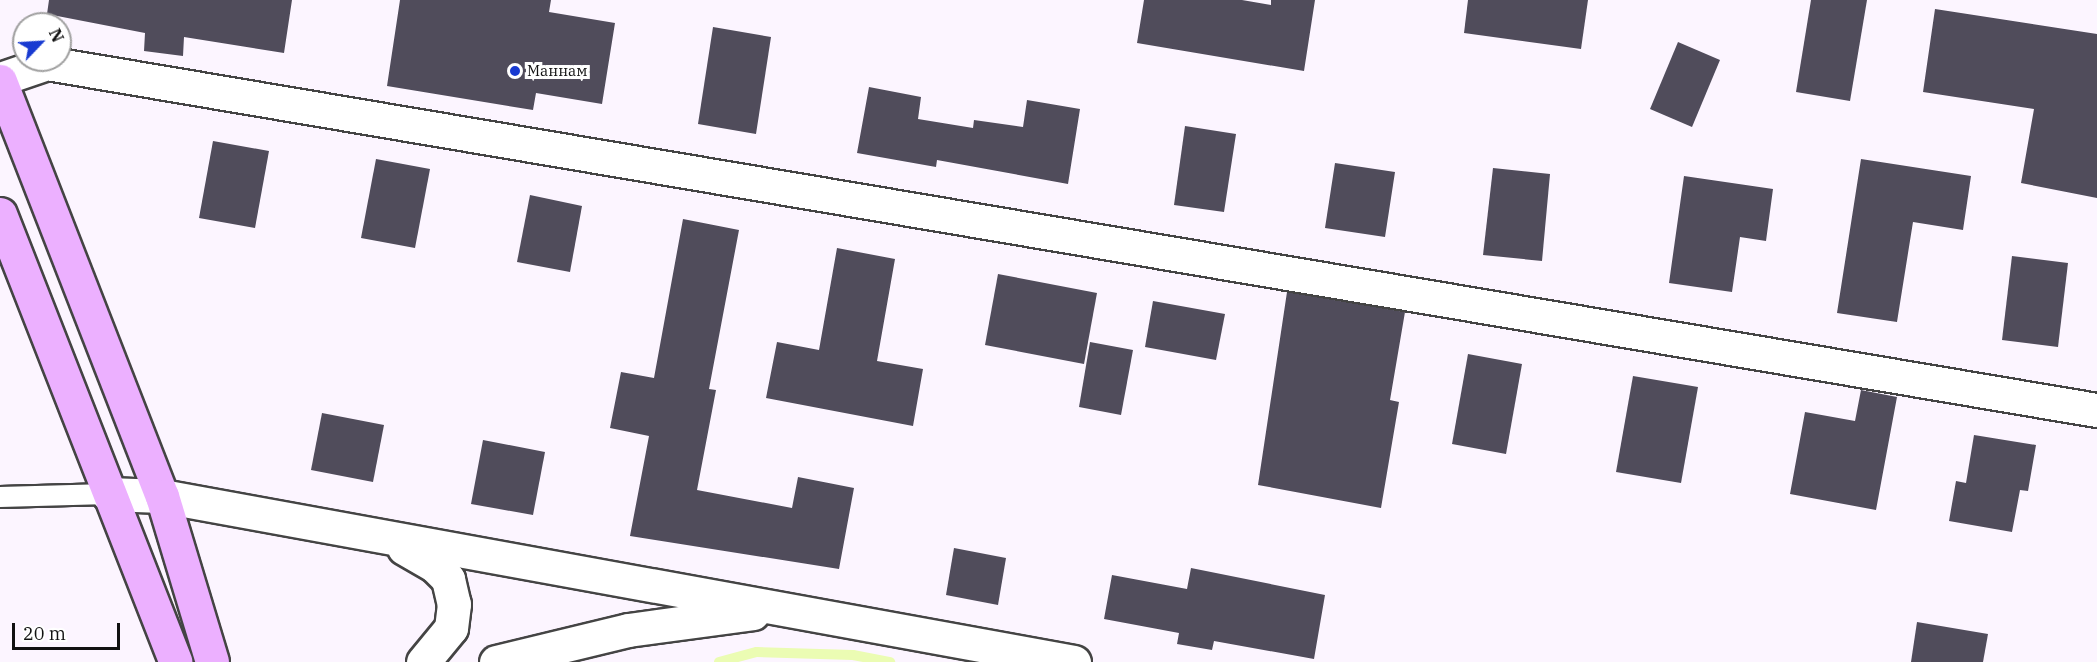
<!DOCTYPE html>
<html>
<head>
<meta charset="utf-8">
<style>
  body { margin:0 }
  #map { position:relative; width:2097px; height:662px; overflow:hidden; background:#fcf5ff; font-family:"IBM Plex Serif",serif }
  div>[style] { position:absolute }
  .stream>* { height:10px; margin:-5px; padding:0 5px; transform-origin:5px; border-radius:5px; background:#ebfcb3 }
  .building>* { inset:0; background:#504c5b }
  .roads { filter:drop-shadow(2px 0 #444) drop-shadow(-2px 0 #444) drop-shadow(0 2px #444) drop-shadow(0 -2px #444) }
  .lane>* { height:20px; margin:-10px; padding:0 10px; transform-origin:10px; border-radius:10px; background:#fff }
  .street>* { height:33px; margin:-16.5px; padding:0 16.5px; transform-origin:16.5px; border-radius:16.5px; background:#fff }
  .secondary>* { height:33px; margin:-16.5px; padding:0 16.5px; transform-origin:16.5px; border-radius:16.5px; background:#ecb0ff }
  .dots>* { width:16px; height:16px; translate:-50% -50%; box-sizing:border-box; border:3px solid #fff; border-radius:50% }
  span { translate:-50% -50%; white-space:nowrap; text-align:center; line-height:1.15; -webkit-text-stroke:6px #fff; paint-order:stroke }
  .poi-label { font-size:15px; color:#111 }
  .left { translate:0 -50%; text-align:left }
  .north { position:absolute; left:12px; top:12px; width:60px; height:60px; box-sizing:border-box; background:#fff; border:2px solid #a0a0a0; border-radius:50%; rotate:65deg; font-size:16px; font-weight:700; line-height:24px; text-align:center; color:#111 }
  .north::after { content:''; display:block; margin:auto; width:21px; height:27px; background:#183ad1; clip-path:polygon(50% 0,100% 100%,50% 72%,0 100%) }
  .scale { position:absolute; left:12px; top:623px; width:108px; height:27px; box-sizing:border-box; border:3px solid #111; border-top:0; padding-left:8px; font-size:18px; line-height:21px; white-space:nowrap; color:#111; -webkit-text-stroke:4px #fff; paint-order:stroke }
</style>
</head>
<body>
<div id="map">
  <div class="stream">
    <div style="left:719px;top:662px;width:39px;rotate:-15deg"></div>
    <div style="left:757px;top:652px;width:96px;rotate:1.8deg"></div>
    <div style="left:853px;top:655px;width:38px;rotate:11deg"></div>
  </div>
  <div class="building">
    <div style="clip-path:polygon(49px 0,292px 0,284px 53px,184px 37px,183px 56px,144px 51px,145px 33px,47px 14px)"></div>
    <div style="clip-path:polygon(400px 0,551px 0,549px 12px,615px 23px,602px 104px,536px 93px,533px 110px,387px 86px)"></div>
    <div style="clip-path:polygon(1144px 0,1242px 0,1271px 5px,1271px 0,1315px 0,1304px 71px,1137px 43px)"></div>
    <div style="clip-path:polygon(1468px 0,1588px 0,1581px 49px,1464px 33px)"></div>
    <div style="clip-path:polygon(1811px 0,1867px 0,1850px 101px,1796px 92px)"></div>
    <div style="clip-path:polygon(1935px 9px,2097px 34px,2097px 198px,2021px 183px,2034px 109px,1923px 92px)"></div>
    <div style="clip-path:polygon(713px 27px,771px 37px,756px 134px,698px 124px)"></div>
    <div style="clip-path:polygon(1678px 42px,1720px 60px,1692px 127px,1650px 109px)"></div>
    <div style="clip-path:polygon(869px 87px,921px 97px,918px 119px,973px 128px,974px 120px,1023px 127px,1027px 100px,1080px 109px,1068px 184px,937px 160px,936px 167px,857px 153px)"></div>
    <div style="clip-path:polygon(1185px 126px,1236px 134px,1224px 212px,1174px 205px)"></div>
    <div style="clip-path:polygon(213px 141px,269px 151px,255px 228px,199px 218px)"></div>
    <div style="clip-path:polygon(376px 159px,430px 169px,415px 248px,361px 238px)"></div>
    <div style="clip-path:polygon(1861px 159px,1971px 176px,1963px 230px,1913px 222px,1897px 322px,1837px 313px)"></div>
    <div style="clip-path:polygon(1335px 163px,1395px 172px,1385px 237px,1325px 228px)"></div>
    <div style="clip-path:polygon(1493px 168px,1550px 174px,1542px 261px,1483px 255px)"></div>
    <div style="clip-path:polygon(1684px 176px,1773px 189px,1766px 241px,1740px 237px,1732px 292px,1669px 283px)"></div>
    <div style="clip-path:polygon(530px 195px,582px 206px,570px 272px,517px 262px)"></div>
    <div style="clip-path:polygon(683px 219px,739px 230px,709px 389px,716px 390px,697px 490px,792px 508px,798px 477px,854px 488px,839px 569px,630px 536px,649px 436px,610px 428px,621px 372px,654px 378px)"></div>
    <div style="clip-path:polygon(837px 248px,895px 259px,877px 361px,923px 369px,913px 426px,766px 398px,777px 342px,819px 350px)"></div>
    <div style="clip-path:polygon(2012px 256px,2068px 263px,2058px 347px,2002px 340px)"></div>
    <div style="clip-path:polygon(998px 274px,1097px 293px,1084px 364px,985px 345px)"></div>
    <div style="clip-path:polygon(1287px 292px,1405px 312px,1390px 400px,1399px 402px,1381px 508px,1258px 485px)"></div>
    <div style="clip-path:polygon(1153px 301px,1225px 314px,1216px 360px,1145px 347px)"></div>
    <div style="clip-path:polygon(1090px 342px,1133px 350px,1121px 415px,1079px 407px)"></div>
    <div style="clip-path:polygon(1468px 354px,1522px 364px,1506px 454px,1452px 444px)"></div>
    <div style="clip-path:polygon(1633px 376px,1698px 387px,1681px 483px,1616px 472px)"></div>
    <div style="clip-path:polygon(1861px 390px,1897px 397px,1876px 510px,1790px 494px,1805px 412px,1855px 421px)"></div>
    <div style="clip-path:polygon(322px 413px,384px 425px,373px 482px,311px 470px)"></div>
    <div style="clip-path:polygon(1974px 435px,2036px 445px,2028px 491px,2020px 490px,2012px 532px,1949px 521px,1956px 481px,1966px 483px)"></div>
    <div style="clip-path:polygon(483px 440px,545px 452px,533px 515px,471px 504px)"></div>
    <div style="clip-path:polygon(954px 548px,1006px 558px,998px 605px,946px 595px)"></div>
    <div style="clip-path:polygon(1191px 568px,1325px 595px,1314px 659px,1214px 641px,1212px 650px,1177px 644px,1179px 633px,1104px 619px,1112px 575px,1187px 589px)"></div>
    <div style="clip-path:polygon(1917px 622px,1988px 634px,1983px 662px,1911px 662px)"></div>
  </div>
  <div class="roads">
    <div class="lane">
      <div style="left:0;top:497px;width:108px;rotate:-1.6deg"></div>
    </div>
    <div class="street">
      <div style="left:0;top:79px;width:50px;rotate:-18.8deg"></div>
      <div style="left:47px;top:63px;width:2079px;rotate:9.61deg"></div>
      <div style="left:108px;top:494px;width:54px;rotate:2.1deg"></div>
      <div style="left:162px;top:496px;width:927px;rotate:10.32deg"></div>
      <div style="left:404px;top:548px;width:34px;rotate:30deg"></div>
      <div style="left:434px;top:565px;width:20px;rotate:45deg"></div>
      <div style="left:448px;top:579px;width:26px;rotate:77deg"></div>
      <div style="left:454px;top:604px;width:24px;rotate:97deg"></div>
      <div style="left:451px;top:628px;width:44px;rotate:129.5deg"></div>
      <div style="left:496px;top:662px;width:136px;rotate:-13.6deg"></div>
      <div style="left:628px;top:630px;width:126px;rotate:-7.7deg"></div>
    </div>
    <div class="secondary">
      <div style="left:0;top:81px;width:445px;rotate:68.7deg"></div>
      <div style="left:162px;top:496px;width:173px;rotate:73.2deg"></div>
      <div style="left:0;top:214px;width:481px;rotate:68.6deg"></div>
    </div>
  </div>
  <div class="dots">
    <div style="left:515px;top:71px;background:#183ad1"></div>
  </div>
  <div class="poi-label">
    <span class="left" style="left:527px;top:71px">Маннам</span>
  </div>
  <div class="north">N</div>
  <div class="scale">20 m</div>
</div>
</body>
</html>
